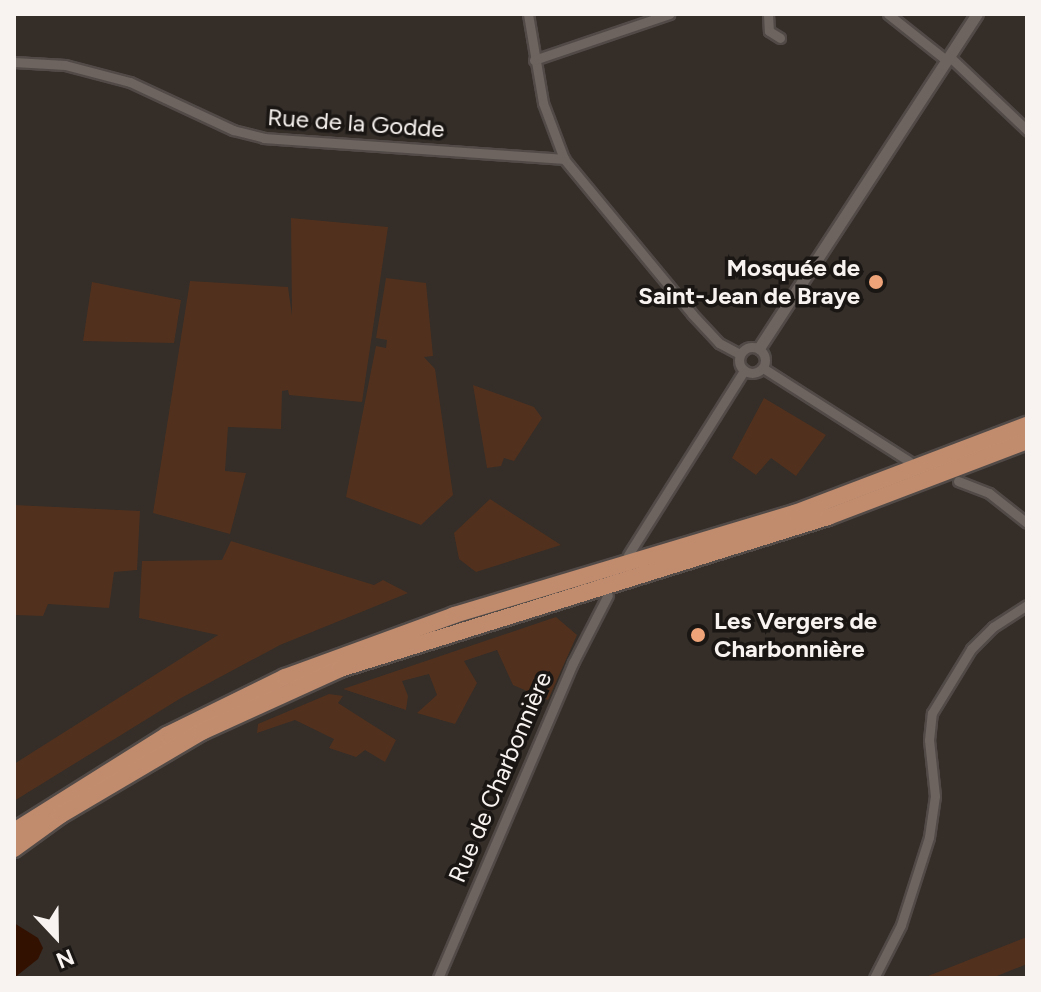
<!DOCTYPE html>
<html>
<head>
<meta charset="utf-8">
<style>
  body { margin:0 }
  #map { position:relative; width:1041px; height:992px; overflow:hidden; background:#342d28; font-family:Figtree,sans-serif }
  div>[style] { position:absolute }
  .green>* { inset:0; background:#51311e }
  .water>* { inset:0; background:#321100 }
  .roads { filter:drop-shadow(2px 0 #514a47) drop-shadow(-2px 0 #514a47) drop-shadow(0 2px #514a47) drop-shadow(0 -2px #514a47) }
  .minor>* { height:9px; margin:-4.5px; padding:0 4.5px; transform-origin:4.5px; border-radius:4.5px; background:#6d645f }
  .minor>.ring { margin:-4.5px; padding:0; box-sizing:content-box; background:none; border:9px solid #6d645f; border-radius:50% }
  .tertiary>* { height:11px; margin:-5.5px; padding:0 5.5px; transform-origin:5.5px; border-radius:5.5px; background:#6d645f }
  .trunk>* { height:16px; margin:-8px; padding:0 8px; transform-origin:8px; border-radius:8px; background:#c18c6e }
  .dots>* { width:22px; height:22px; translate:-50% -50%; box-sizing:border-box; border:4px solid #191614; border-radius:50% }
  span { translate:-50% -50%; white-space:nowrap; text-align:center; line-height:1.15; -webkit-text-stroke:7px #191614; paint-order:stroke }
  .street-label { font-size:24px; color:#f8f3f0 }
  .poi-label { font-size:24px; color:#f8f3f0; font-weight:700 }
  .right { translate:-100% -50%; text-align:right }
  .left { translate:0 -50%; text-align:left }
  .frame { position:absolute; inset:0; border:16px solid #f8f3f0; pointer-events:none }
  .north { position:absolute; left:16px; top:896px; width:80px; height:80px; -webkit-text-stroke:6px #191614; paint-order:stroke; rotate:158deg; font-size:22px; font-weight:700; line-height:32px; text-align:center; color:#f8f3f0 }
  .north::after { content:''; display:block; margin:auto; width:28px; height:36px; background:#f8f3f0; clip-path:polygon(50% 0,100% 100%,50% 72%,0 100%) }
</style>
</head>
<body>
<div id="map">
  <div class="green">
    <div style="clip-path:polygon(291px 218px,388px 227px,362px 402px,289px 395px,288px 390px,282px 391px,281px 429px,228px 427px,225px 471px,246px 473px,230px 534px,153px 513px,190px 281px,288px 287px,292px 316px)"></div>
    <div style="clip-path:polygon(386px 278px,426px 283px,433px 356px,424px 357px,435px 369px,453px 495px,421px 525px,346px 497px,376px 346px,386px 348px,387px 340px,376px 338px)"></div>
    <div style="clip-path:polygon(92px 282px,181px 300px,174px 343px,83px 341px)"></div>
    <div style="clip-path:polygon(473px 385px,534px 407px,542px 418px,514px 461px,504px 458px,501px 466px,487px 468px)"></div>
    <div style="clip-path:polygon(764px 398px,826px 435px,796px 476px,771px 458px,756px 475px,732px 458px)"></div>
    <div style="clip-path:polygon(490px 499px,561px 545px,476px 572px,459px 559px,454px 533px)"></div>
    <div style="clip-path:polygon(14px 505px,140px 511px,137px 570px,114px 572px,109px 608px,48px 604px,43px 616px,14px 615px)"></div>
    <div style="clip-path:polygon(231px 541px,374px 585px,383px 580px,408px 593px,280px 645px,181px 698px,14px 801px,14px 764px,218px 635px,139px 618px,142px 561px,222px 560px)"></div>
    <div style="clip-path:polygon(556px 617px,577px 635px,548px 700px,513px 685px,497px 650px,464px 661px,477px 683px,455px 724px,417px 713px,437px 695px,429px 674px,402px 681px,408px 696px,406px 710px,343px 689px)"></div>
    <div style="clip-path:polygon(329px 694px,343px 696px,338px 703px,396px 740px,385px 762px,365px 750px,356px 757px,329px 748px,334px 739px,295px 720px,257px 733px,258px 724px)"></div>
    <div style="clip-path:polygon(1027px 937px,1027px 964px,992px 978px,923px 978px)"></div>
  </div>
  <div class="water">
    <div style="clip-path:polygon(14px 923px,38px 938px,43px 948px,38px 959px,14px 978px)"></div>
  </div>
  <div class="roads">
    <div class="minor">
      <div style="left:528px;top:14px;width:90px;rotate:80.4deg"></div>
      <div style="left:543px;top:103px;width:60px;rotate:69.4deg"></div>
      <div style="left:564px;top:159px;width:201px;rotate:50.4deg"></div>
      <div style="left:692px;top:314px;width:40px;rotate:47deg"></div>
      <div style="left:719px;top:343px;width:24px;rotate:28deg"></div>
      <div style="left:768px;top:14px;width:17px;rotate:87deg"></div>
      <div style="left:769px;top:31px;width:13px;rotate:32deg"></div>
      <div style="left:888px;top:14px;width:74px;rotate:38.4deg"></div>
      <div style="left:949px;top:56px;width:108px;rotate:43.5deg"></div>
      <div style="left:534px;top:60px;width:143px;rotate:-18.8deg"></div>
      <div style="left:14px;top:62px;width:51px;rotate:3.4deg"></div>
      <div style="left:65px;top:65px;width:67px;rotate:14.7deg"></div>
      <div style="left:130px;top:82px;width:114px;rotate:25deg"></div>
      <div style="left:233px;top:130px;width:32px;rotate:14deg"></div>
      <div style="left:264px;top:138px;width:301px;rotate:4deg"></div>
      <div class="ring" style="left:739px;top:347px;width:17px;height:17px"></div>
      <div style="left:763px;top:368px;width:173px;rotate:32.5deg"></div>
      <div style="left:958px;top:481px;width:33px;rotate:21deg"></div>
      <div style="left:989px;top:493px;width:48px;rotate:38.3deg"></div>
      <div style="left:628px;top:555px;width:218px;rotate:-57.8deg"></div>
      <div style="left:438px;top:978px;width:343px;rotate:-66.8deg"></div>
      <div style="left:573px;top:663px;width:76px;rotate:-62.8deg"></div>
      <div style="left:874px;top:978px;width:59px;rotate:-63deg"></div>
      <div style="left:901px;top:925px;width:92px;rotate:-72.3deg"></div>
      <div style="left:929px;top:837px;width:41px;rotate:-81.7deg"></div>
      <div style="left:935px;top:796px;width:56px;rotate:-96.1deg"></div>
      <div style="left:929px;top:740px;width:27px;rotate:-84deg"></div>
      <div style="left:932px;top:713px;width:75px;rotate:-58.6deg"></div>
      <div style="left:971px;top:649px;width:31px;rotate:-45deg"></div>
      <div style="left:993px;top:627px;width:40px;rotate:-32.9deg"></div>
    </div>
    <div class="tertiary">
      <div style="left:759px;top:348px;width:399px;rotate:-56.9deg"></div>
    </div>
    <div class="trunk">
      <div style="left:14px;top:831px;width:181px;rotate:-32.1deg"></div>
      <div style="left:167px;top:735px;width:131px;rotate:-26.2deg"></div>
      <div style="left:285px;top:677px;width:180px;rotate:-20.1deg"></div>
      <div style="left:454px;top:615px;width:356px;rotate:-16.7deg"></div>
      <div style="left:795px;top:513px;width:248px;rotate:-20.8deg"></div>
      <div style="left:14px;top:849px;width:58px;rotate:-35.9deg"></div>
      <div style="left:61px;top:815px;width:164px;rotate:-30.5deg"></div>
      <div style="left:202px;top:732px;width:152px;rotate:-24.5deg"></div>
      <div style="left:340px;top:669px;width:511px;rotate:-17.3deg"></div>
      <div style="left:828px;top:517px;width:213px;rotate:-20.9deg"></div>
    </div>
  </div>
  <div class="dots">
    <div style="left:876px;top:282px;background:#efa378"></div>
    <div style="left:698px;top:635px;background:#efa378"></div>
  </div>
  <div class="street-label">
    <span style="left:356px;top:123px;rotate:4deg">Rue de la Godde</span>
    <span style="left:500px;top:777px;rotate:-67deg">Rue de Charbonnière</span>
  </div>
  <div class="poi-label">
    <span class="right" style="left:860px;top:282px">Mosquée de<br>Saint-Jean de Braye</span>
    <span class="left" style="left:714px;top:635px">Les Vergers de<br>Charbonnière</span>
  </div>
  <div class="frame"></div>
  <div class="north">N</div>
</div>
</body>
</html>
